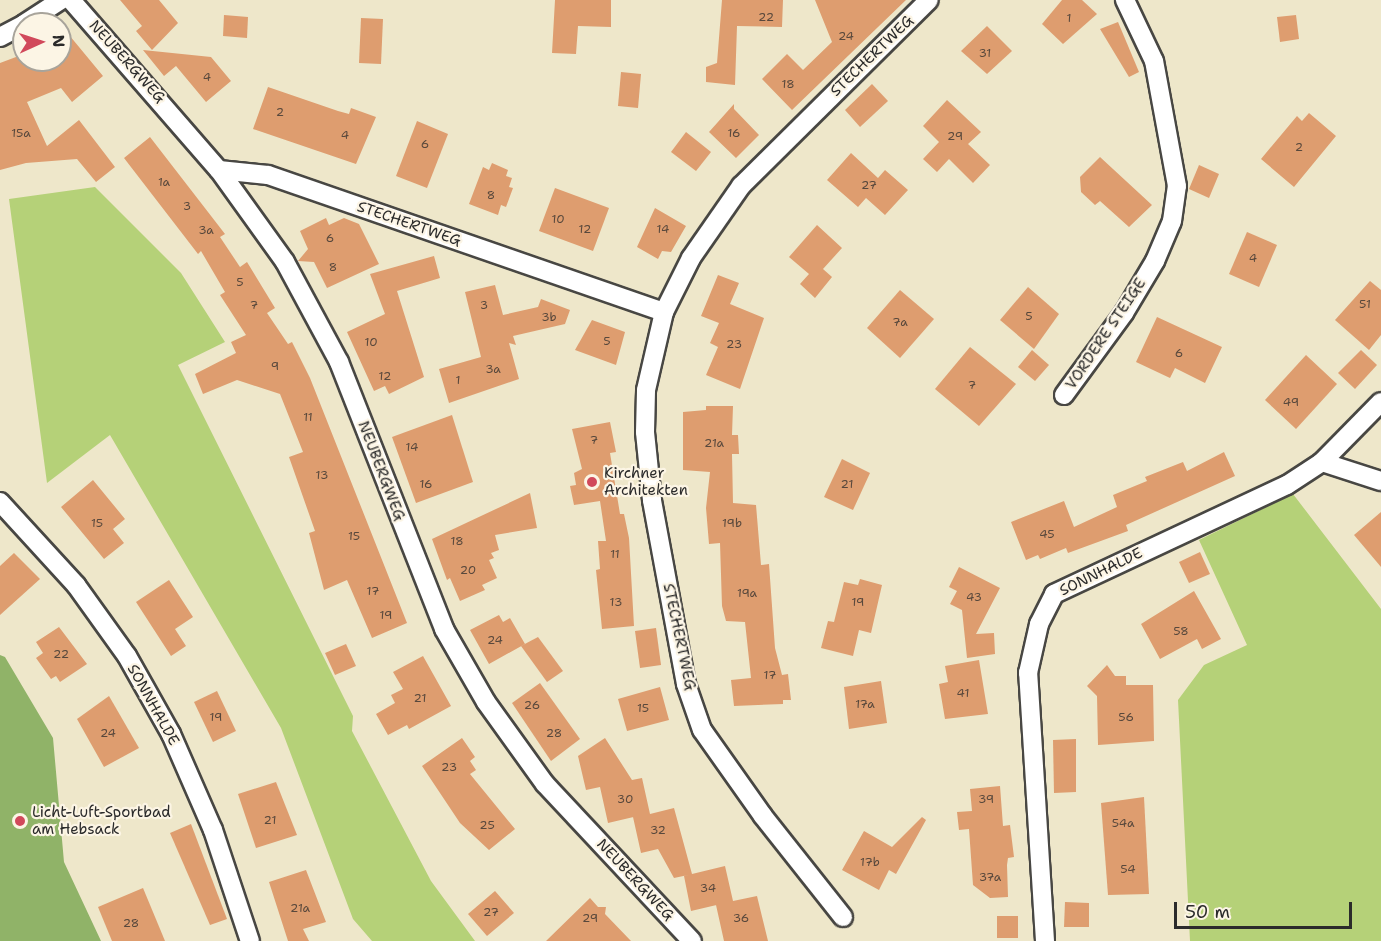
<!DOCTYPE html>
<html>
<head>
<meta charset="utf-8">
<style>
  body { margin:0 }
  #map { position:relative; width:1381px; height:941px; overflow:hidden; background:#eee7ca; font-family:"Shantell Sans",sans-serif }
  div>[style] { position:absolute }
  .green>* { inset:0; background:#b5d178 }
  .forest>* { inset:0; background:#90b368 }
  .building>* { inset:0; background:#de9d6f }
  .roads { filter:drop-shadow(2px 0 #484743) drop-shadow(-2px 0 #484743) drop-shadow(0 2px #484743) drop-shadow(0 -2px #484743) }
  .street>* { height:18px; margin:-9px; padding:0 9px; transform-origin:9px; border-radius:9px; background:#fff }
  .dots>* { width:16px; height:16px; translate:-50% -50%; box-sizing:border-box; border:3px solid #fcf5e5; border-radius:50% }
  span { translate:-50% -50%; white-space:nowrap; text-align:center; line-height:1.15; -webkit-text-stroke:4.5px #fcf5e5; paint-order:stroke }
  .number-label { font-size:12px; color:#58483c }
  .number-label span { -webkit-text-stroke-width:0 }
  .street-label { font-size:15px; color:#2b2b2b }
  .poi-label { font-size:15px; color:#2b2b2b }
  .left { translate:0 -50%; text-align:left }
  .north { position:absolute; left:12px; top:12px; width:60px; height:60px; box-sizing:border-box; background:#fcf5e5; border:2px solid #a8a49b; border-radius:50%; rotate:87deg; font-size:16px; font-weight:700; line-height:24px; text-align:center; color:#2b2b2b }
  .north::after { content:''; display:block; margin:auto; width:21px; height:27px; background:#d1495b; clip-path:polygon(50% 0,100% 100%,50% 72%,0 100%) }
  .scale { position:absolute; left:1174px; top:902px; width:178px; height:27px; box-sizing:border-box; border:3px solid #2b2b2b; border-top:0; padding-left:8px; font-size:18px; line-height:21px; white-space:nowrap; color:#2b2b2b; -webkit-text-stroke:4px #fcf5e5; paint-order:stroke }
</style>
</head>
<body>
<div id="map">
  <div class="green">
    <div style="clip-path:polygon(95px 187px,181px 273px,225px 342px,178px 365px,353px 716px,352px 731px,431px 881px,475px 941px,372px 941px,353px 919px,281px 728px,110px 435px,47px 483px,9px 199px)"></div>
    <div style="clip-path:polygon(1293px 494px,1381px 609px,1381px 941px,1190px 941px,1178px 700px,1204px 665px,1247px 645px,1199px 540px)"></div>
  </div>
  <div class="forest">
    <div style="clip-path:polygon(0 655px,5px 657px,53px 738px,64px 862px,101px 941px,0 941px)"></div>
  </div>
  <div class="building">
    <div style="clip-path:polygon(120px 0,159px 0,178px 23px,152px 50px,136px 31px,142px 26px)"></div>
    <div style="clip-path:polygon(555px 0,611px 0,611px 27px,578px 26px,576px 54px,552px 53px)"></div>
    <div style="clip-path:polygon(722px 0,783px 0,782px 27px,737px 26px,735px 85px,706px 82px,706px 67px,717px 63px)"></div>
    <div style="clip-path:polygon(815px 0,906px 0,792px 110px,762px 79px,787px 54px,803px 70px,832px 42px)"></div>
    <div style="clip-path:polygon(1062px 0,1082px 0,1097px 14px,1063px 44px,1042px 24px)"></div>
    <div style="clip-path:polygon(224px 15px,248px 17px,247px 38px,223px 36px)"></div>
    <div style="clip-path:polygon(1296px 15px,1299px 39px,1280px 42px,1277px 17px)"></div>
    <div style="clip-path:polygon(361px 18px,383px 19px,381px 64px,359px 63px)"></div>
    <div style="clip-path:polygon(1118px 22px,1139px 72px,1129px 77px,1100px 29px)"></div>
    <div style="clip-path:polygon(60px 24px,103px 76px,72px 102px,61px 88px,27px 102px,47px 146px,79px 120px,115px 167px,96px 182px,77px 159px,26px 163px,0 170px,0 63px,24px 54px,24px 60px,60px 60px)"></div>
    <div style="clip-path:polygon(987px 26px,1012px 51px,987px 74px,961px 51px)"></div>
    <div style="clip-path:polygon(143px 50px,211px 57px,231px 81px,206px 102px,176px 66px,164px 76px)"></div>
    <div style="clip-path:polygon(621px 72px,641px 74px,638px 108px,618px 106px)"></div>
    <div style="clip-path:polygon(872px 84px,888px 101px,860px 127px,845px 110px)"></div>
    <div style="clip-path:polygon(268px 87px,338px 111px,349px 114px,351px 108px,376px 117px,356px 164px,253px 129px)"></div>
    <div style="clip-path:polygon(947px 100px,981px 132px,968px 144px,990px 165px,973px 183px,949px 159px,937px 172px,923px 159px,939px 142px,923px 126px)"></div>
    <div style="clip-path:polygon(734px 104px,734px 109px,759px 135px,736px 158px,709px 132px)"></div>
    <div style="clip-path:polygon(1309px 113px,1336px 136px,1294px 187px,1261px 159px,1297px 116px,1302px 121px)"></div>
    <div style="clip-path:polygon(417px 121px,448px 134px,427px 188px,396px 176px)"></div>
    <div style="clip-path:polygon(686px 132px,711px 152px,696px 171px,671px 152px)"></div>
    <div style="clip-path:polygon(150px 137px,225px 234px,220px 237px,240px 267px,247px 262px,275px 308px,267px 313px,288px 344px,292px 342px,310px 378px,407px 623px,372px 638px,347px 580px,324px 590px,309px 533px,315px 531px,289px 457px,303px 452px,280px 394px,237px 380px,203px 394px,195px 374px,236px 353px,231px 342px,246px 335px,220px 295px,225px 292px,201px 251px,198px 254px,124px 158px)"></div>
    <div style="clip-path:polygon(851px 153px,878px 178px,885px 170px,908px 190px,885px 215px,866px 198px,858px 207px,827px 180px)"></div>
    <div style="clip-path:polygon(1100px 157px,1152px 205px,1129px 227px,1100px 201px,1095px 205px,1081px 192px,1080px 177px)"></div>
    <div style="clip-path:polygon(492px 163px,508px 170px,506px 176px,512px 178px,509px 187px,513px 188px,506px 207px,501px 205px,498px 215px,469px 204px,483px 167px,489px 170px)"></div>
    <div style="clip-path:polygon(1199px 165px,1219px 174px,1209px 198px,1189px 189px)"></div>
    <div style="clip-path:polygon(555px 188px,609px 208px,593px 251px,539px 231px)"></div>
    <div style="clip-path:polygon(655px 208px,686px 226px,671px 252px,662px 251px,658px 259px,637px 247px)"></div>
    <div style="clip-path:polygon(326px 218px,329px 225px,344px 218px,359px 224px,379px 264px,327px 288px,314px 262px,298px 261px,308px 249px,300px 231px)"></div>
    <div style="clip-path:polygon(817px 225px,842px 248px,823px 269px,832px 277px,815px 298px,800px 284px,809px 274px,789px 257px)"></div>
    <div style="clip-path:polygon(1247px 232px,1277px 245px,1259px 287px,1229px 274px)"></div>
    <div style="clip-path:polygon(434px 256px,440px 278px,397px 291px,424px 377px,389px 394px,385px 386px,374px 391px,347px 332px,385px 314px,370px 274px)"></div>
    <div style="clip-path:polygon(718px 275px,739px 283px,730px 304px,764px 318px,740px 389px,706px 375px,718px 347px,710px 343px,719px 323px,701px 316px)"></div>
    <div style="clip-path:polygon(1370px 281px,1381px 290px,1381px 335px,1369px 350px,1335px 320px)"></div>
    <div style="clip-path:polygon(495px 285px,503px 315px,538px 307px,541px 299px,570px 310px,565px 324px,513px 336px,516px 345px,509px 343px,519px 379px,449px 403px,439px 369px,481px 357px,465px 292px)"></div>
    <div style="clip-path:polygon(1028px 287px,1059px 314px,1034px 349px,1000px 320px)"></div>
    <div style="clip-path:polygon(900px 290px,934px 319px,900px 358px,867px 328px)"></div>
    <div style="clip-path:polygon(1157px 317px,1222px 347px,1205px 383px,1175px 368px,1170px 378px,1136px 362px)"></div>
    <div style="clip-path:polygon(592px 320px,625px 332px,616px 365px,575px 350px)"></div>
    <div style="clip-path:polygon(970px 347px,1016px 384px,979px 426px,935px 389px)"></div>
    <div style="clip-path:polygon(1032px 350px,1049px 365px,1035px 381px,1018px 367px)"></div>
    <div style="clip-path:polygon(1361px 350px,1377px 365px,1355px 389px,1338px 373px)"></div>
    <div style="clip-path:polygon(1306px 355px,1337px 384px,1296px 429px,1265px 400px)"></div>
    <div style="clip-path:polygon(706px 406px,733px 406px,732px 435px,738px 435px,739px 454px,732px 454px,733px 503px,756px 505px,761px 565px,769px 564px,775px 648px,782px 675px,788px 674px,791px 700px,783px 700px,783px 704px,734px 706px,731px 680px,751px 678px,745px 622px,726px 621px,722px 606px,720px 543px,709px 544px,706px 508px,710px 472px,683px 470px,683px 412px,706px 410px)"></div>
    <div style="clip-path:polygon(452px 415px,473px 482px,416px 503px,392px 437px)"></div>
    <div style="clip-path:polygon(610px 422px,616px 452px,610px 453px,620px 514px,624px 514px,629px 538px,634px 626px,602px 629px,596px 570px,600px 569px,598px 541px,606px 541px,600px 501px,574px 505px,570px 486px,576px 485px,574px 473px,582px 469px,572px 429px)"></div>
    <div style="clip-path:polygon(1224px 452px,1235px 476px,1126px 525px,1128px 531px,1068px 553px,1066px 548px,1040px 559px,1038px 555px,1026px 560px,1011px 522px,1064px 501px,1074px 527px,1117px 507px,1113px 495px,1147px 481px,1145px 477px,1183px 462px,1187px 471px)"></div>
    <div style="clip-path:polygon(842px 459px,870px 473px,853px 510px,824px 497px)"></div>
    <div style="clip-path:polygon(93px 480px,125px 519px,113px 529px,124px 543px,104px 559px,61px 507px)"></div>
    <div style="clip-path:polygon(530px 493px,537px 528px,495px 535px,499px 550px,491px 553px,494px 558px,489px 560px,497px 578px,482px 585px,485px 590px,460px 601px,450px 578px,447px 580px,432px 539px)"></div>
    <div style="clip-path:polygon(1381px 512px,1381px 567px,1354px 535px)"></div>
    <div style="clip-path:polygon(1200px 552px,1210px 574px,1189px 583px,1179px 562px)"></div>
    <div style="clip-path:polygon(14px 553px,40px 579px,0 615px,0 566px)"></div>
    <div style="clip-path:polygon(959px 567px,1000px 588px,976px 634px,994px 633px,995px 654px,967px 658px,962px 610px,950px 604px,957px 591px,949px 587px)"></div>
    <div style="clip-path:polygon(860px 579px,882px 585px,871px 633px,859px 630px,853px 656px,821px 648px,828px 621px,834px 622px,844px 582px,858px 585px)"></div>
    <div style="clip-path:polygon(169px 580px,193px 617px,175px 629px,186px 646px,171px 656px,136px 602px)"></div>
    <div style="clip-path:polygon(1194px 591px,1221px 639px,1202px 649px,1197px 639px,1160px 659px,1141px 624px)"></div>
    <div style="clip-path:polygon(499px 615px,503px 622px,510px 618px,525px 644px,489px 664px,470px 630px)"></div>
    <div style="clip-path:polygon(59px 627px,87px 664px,60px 682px,56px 676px,51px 679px,36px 658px,43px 653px,36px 642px)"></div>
    <div style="clip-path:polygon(656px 628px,661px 665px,640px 668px,635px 631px)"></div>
    <div style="clip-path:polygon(538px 637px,563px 671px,547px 682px,521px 646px)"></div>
    <div style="clip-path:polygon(346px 644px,356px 666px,335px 675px,325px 653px)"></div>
    <div style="clip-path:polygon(423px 656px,451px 706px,409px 729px,407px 725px,388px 735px,376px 714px,395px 703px,391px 695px,403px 689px,393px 672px)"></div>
    <div style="clip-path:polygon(979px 660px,988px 714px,945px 719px,939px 684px,948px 682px,945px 666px)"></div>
    <div style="clip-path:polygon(1107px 665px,1115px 676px,1126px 676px,1126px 685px,1153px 685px,1154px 741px,1098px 745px,1097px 696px,1087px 686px)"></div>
    <div style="clip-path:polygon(881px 681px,887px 723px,849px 729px,844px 687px)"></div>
    <div style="clip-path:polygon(540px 683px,580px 739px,551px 761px,512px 703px)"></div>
    <div style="clip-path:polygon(660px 687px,669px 720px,627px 731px,618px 699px)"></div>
    <div style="clip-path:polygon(217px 691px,236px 731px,213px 742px,194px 702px)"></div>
    <div style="clip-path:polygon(109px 696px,139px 748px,104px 767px,77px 719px)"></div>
    <div style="clip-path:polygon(462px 738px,475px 757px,470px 761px,476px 770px,470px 774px,515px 829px,489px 850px,460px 823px,422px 766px)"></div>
    <div style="clip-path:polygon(605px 738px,632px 780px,642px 778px,650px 814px,674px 808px,692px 874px,725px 866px,733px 901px,757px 896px,768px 941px,724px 941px,716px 905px,725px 903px,691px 911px,684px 876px,688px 875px,674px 878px,658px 849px,641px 853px,633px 817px,642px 815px,608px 823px,600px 787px,586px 790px,578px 756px)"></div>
    <div style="clip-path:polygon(1076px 739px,1076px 792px,1054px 793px,1053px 740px)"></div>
    <div style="clip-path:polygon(276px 782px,297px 835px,256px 848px,238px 794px)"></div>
    <div style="clip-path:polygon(1000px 786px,1003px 826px,1010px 825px,1014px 857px,1008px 858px,1007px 865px,1008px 897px,990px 898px,973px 885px,969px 829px,959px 830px,957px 812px,972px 811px,970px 789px)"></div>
    <div style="clip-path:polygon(1144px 797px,1149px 894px,1108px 895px,1101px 803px)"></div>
    <div style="clip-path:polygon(922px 817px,926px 820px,896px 874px,889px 870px,879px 890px,842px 870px,864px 831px,892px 847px)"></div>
    <div style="clip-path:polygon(191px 824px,227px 919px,210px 925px,170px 833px)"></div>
    <div style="clip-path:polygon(306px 870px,326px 922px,303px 929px,309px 941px,288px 941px,269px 882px)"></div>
    <div style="clip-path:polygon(143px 888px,165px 941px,112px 941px,98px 907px)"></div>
    <div style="clip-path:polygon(495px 891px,514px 913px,487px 936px,468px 914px)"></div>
    <div style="clip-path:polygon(590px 898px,598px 907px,606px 907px,605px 914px,631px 941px,546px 941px)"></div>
    <div style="clip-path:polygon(1065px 902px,1089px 903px,1089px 927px,1064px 927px)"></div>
    <div style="clip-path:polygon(997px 916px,1018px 916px,1018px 938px,997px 938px)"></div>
  </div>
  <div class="roads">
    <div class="street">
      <div style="left:71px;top:0;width:225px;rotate:49deg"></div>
      <div style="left:219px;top:170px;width:113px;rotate:54.3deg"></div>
      <div style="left:285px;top:262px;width:114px;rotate:61.6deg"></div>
      <div style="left:339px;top:362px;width:287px;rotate:68.5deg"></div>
      <div style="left:444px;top:629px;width:84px;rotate:60.1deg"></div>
      <div style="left:486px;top:702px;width:101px;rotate:54.3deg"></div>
      <div style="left:545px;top:784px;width:215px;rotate:46.9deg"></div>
      <div style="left:24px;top:24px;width:44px;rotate:-33deg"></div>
      <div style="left:0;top:37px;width:27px;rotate:-28deg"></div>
      <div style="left:219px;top:170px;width:49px;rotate:5.8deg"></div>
      <div style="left:268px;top:175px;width:419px;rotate:19.1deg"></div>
      <div style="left:1064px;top:395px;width:102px;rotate:-53.8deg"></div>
      <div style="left:1124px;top:313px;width:61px;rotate:-59.2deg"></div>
      <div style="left:1155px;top:261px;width:43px;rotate:-67deg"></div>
      <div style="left:1172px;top:221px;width:35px;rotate:-82deg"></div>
      <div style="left:1177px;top:186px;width:127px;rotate:-100.4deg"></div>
      <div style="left:1154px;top:61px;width:68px;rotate:-115.4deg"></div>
      <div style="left:1322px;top:462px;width:62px;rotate:17.9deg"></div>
      <div style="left:0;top:502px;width:113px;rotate:47.5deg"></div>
      <div style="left:76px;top:585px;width:87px;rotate:54.3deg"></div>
      <div style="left:127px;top:656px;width:90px;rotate:60.6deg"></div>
      <div style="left:171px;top:734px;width:105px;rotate:66.4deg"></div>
      <div style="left:213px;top:830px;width:117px;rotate:71.6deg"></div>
      <div style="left:843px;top:917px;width:129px;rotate:-128.4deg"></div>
      <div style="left:763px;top:816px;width:105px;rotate:-125.3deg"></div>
      <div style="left:702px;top:730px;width:49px;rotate:-109.2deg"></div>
      <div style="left:686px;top:684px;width:187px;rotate:-100.5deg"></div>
      <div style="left:652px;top:500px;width:68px;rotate:-95.9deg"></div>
      <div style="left:645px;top:432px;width:42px;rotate:-88.6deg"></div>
      <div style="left:646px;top:390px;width:80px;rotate:-77deg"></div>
      <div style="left:664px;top:312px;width:60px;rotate:-63.4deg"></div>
      <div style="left:691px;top:258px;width:88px;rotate:-55.2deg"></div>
      <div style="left:741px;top:186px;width:264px;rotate:-44.7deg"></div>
      <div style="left:1045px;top:941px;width:269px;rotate:-93.6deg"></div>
      <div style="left:1028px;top:673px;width:50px;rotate:-77.3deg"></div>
      <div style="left:1039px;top:624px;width:34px;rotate:-63deg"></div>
      <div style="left:1054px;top:594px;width:257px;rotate:-25.1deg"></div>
      <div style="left:1287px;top:485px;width:42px;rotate:-33.3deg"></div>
      <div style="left:1322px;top:462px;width:84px;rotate:-45.5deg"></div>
    </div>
  </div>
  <div class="dots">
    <div style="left:592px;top:482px;background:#d1495b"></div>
    <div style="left:20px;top:821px;background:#d1495b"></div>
  </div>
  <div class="number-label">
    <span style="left:766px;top:18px">22</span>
    <span style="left:1069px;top:19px">1</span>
    <span style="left:846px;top:37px">24</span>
    <span style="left:985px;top:54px">31</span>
    <span style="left:207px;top:78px">4</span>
    <span style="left:788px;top:85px">18</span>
    <span style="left:280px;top:113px">2</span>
    <span style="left:21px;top:134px">15a</span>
    <span style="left:734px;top:134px">16</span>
    <span style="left:345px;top:136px">4</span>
    <span style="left:955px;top:137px">29</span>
    <span style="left:425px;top:145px">6</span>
    <span style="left:1299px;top:148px">2</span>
    <span style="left:164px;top:183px">1a</span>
    <span style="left:869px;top:186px">27</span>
    <span style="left:491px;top:196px">8</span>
    <span style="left:187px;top:207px">3</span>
    <span style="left:558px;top:220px">10</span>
    <span style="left:585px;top:230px">12</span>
    <span style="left:663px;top:230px">14</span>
    <span style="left:206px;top:231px">3a</span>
    <span style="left:330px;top:239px">6</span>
    <span style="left:1253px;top:259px">4</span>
    <span style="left:333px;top:268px">8</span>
    <span style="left:240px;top:283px">5</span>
    <span style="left:1365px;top:305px">51</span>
    <span style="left:254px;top:306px">7</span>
    <span style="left:484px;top:306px">3</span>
    <span style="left:1029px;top:317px">5</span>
    <span style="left:549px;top:318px">3b</span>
    <span style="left:900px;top:323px">7a</span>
    <span style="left:607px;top:342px">5</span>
    <span style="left:371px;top:343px">10</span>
    <span style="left:734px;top:345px">23</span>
    <span style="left:1179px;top:354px">6</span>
    <span style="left:275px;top:367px">9</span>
    <span style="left:493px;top:370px">3a</span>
    <span style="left:385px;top:377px">12</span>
    <span style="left:458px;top:381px">1</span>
    <span style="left:972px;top:386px">7</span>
    <span style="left:1291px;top:403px">49</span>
    <span style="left:308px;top:418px">11</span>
    <span style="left:594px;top:441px">7</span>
    <span style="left:714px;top:444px">21a</span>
    <span style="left:412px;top:448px">14</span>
    <span style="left:322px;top:476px">13</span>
    <span style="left:426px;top:485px">16</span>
    <span style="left:847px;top:485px">21</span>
    <span style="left:97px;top:524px">15</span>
    <span style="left:732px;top:524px">19b</span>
    <span style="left:1047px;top:535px">45</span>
    <span style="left:354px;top:537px">15</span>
    <span style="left:457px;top:542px">18</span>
    <span style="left:615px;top:555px">11</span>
    <span style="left:468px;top:571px">20</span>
    <span style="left:373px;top:592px">17</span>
    <span style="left:747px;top:594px">19a</span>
    <span style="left:974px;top:598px">43</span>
    <span style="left:616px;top:603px">13</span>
    <span style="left:858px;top:603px">19</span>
    <span style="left:386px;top:616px">19</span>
    <span style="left:1181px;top:632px">58</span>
    <span style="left:495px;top:641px">24</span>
    <span style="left:61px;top:655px">22</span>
    <span style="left:770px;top:676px">17</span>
    <span style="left:963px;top:694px">41</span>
    <span style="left:420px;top:699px">21</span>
    <span style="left:865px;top:705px">17a</span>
    <span style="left:532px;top:706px">26</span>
    <span style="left:643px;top:709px">15</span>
    <span style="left:216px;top:718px">19</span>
    <span style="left:1126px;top:718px">56</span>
    <span style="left:108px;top:734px">24</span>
    <span style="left:554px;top:734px">28</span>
    <span style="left:449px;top:768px">23</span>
    <span style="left:625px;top:800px">30</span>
    <span style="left:986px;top:800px">39</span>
    <span style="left:270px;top:821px">21</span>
    <span style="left:1123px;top:824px">54a</span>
    <span style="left:487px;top:826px">25</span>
    <span style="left:658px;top:831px">32</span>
    <span style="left:870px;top:863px">17b</span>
    <span style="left:1128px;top:870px">54</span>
    <span style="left:990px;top:878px">37a</span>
    <span style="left:708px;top:889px">34</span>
    <span style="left:300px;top:909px">21a</span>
    <span style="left:491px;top:913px">27</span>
    <span style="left:590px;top:919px">29</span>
    <span style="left:741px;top:919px">36</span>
    <span style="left:131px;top:924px">28</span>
  </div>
  <div class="street-label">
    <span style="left:872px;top:56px;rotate:-44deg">STECHERTWEG</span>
    <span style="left:127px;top:62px;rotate:48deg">NEUBERGWEG</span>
    <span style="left:409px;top:224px;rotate:19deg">STECHERTWEG</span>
    <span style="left:1106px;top:334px;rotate:-56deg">VORDERE STEIGE</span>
    <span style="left:381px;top:471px;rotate:69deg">NEUBERGWEG</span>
    <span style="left:1101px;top:572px;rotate:-26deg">SONNHALDE</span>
    <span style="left:679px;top:637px;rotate:78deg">STECHERTWEG</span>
    <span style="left:153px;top:705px;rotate:61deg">SONNHALDE</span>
    <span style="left:635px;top:880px;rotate:47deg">NEUBERGWEG</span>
  </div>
  <div class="poi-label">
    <span class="left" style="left:604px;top:482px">Kirchner<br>Architekten</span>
    <span class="left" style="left:32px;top:821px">Licht-Luft-Sportbad<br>am Hebsack</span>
  </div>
  <div class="north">N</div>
  <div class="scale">50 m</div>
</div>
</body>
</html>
